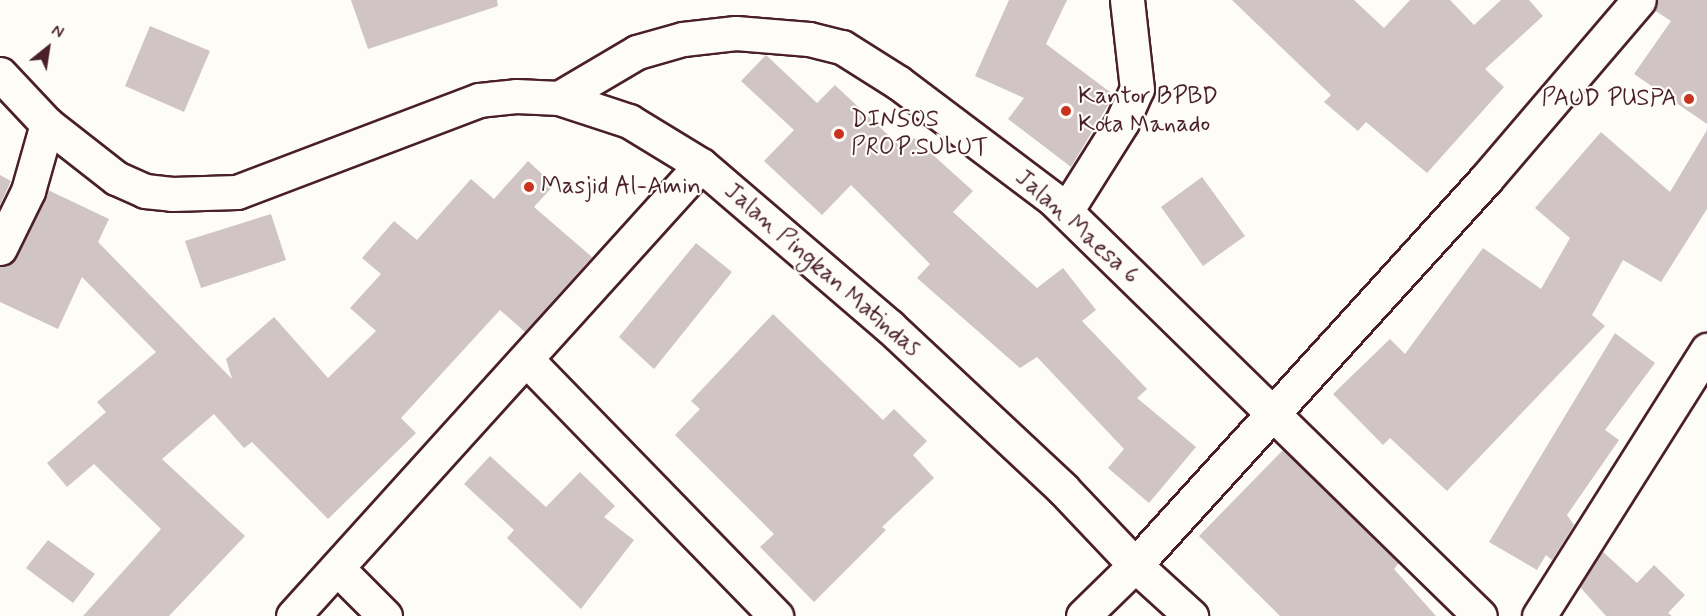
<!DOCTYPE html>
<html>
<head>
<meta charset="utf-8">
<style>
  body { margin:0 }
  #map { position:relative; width:1707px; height:616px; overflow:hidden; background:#fdfcf7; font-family:Mynerve,sans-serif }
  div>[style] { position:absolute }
  .building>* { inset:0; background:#d0c5c4 }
  .roads { filter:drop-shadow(2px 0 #4a1f2b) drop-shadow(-2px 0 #4a1f2b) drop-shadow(0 2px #4a1f2b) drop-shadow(0 -2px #4a1f2b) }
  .minor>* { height:33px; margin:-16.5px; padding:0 16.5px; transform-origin:16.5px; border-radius:16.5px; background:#fdfcf7 }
  .dots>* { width:16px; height:16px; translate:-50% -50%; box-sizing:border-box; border:3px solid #fdfcf7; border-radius:50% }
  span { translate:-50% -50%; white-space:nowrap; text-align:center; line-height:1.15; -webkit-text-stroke:4.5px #fdfcf7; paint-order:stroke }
  .poi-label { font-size:24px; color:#4a1f2b }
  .left { translate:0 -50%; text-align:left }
  .right { translate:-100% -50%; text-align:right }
  .street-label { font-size:24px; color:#4a1f2b }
  .north { position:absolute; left:18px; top:18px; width:60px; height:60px; -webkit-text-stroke:4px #fdfcf7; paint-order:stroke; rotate:30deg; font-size:16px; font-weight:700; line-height:24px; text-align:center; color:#4a1f2b }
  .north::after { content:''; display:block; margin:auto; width:21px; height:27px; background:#4a1f2b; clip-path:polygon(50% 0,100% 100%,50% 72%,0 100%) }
</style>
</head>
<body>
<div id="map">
  <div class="building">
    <div style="clip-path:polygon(351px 0,497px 0,498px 6px,368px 49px)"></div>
    <div style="clip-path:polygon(1009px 0,1067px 0,1046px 44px,1114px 95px,1071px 167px,1008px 119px,1024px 98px,975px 76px)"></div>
    <div style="clip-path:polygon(1232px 0,1354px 0,1384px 28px,1410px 0,1450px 0,1474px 25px,1501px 0,1529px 0,1543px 16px,1485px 69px,1504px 87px,1427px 173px,1366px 122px,1358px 131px,1324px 102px,1331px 95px)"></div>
    <div style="clip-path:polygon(1657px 0,1707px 0,1707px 124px,1634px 74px,1671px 21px,1654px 10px)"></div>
    <div style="clip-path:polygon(150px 26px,210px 51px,184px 112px,125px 86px)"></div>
    <div style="clip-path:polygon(766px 55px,817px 103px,835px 85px,904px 150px,914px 138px,973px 191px,953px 212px,1037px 288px,1063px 268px,1096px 310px,1082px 321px,1147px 389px,1137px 398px,1196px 447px,1149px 503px,1108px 468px,1124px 449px,1037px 357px,1020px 368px,917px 278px,930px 264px,851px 185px,822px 215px,764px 161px,794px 130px,741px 81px)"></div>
    <div style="clip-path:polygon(1707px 130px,1707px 209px,1661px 282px,1623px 260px,1592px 315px,1605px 326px,1447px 491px,1390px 438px,1383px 445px,1333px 394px,1390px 339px,1405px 354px,1483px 248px,1541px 289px,1570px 238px,1535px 208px,1601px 132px,1670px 192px)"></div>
    <div style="clip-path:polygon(528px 161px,554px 185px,534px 207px,592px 257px,525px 332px,500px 310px,401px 418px,416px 433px,328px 519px,252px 442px,244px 448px,214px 414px,162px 459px,245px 536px,169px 616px,83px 616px,161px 529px,94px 464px,67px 487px,47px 463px,106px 412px,97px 402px,156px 352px,82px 277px,58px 329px,0 302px,0 267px,17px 256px,48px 190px,109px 219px,98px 242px,232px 379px,226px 359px,274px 317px,328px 378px,376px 331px,350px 308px,381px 274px,362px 258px,394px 221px,417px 240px,471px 179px,494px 199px)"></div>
    <div style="clip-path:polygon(0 175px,11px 181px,0 205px)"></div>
    <div style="clip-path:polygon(1202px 177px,1245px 236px,1203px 266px,1161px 207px)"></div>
    <div style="clip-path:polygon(271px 214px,286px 260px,201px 288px,185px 241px)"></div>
    <div style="clip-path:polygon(696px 243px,732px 272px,654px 369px,619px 337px)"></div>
    <div style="clip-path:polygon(773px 314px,883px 420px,894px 409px,927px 441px,913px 455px,934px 478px,882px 527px,886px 530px,814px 602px,760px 547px,774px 534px,675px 435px,700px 409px,691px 401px)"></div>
    <div style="clip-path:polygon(1615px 333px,1655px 363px,1605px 430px,1619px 440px,1567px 515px,1574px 525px,1552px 560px,1546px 555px,1537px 570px,1489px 542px)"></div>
    <div style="clip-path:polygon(1283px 450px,1399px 563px,1394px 569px,1436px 616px,1280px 616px,1199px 536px)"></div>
    <div style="clip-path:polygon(490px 456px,546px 507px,580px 472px,615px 506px,604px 517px,634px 540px,581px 609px,507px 538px,514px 530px,464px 484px)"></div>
    <div style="clip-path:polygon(48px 540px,95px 574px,73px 603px,26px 568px)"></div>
    <div style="clip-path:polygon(1602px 551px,1637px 583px,1654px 565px,1685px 595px,1668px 613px,1672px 616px,1606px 616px,1580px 587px)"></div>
  </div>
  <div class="roads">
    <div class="minor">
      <div style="left:0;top:74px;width:69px;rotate:46.8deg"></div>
      <div style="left:47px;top:124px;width:88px;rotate:38deg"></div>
      <div style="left:116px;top:178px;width:32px;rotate:24deg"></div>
      <div style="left:145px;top:191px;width:27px;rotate:6deg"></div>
      <div style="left:172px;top:194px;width:65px;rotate:-1.8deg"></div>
      <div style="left:237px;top:192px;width:259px;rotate:-20.8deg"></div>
      <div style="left:479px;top:100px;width:37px;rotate:-6deg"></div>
      <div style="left:516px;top:96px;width:43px;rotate:2.7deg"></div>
      <div style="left:559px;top:98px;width:74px;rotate:18.2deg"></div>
      <div style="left:629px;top:121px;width:84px;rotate:31.4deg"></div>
      <div style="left:701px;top:165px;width:248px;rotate:40.6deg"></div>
      <div style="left:889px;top:326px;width:238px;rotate:43.1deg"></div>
      <div style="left:1063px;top:489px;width:105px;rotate:46.5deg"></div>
      <div style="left:1135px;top:565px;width:76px;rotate:42.3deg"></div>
      <div style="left:559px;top:98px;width:91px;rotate:-30.5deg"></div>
      <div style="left:637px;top:52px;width:48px;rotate:-15.8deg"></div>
      <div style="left:683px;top:39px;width:53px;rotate:-6.5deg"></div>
      <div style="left:736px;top:33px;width:73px;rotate:4.7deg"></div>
      <div style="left:809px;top:39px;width:34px;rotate:14deg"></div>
      <div style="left:842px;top:47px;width:67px;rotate:32.3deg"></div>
      <div style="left:899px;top:83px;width:194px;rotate:37deg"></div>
      <div style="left:1054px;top:200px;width:595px;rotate:44.32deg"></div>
      <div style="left:1066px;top:211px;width:105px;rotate:-57.8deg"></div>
      <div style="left:1122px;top:122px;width:36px;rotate:-66deg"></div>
      <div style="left:1137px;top:89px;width:90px;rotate:-96.4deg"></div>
      <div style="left:0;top:248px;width:64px;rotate:-63.8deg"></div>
      <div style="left:28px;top:191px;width:70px;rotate:-74.2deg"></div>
      <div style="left:526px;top:359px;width:359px;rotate:45.8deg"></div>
      <div style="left:337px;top:568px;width:68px;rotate:45deg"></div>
      <div style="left:293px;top:616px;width:608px;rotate:-47.87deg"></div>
      <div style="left:1083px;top:616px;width:73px;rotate:-44.4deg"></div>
      <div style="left:1135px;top:565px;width:522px;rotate:-47.72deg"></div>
      <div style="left:1486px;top:179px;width:235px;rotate:-49.5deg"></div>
      <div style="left:1539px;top:616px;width:315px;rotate:-57.7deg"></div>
    </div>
  </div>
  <div class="dots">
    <div style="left:1689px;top:99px;background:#c8321e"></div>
    <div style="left:1066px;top:111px;background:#c8321e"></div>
    <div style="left:839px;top:134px;background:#c8321e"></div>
    <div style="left:529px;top:187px;background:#c8321e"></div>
  </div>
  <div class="poi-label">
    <span class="left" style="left:1078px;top:111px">Kantor BPBD<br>Kota Manado</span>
    <span class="right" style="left:1677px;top:99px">PAUD PUSPA</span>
    <span class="left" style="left:851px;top:134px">DINSOS<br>PROP.SULUT</span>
    <span class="left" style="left:541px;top:187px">Masjid Al-Amin</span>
  </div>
  <div class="street-label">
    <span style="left:1077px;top:227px;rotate:42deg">Jalan Maesa 6</span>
    <span style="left:822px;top:270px;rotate:41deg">Jalan Pingkan Matindas</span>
  </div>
  <div class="north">N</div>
</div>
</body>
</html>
